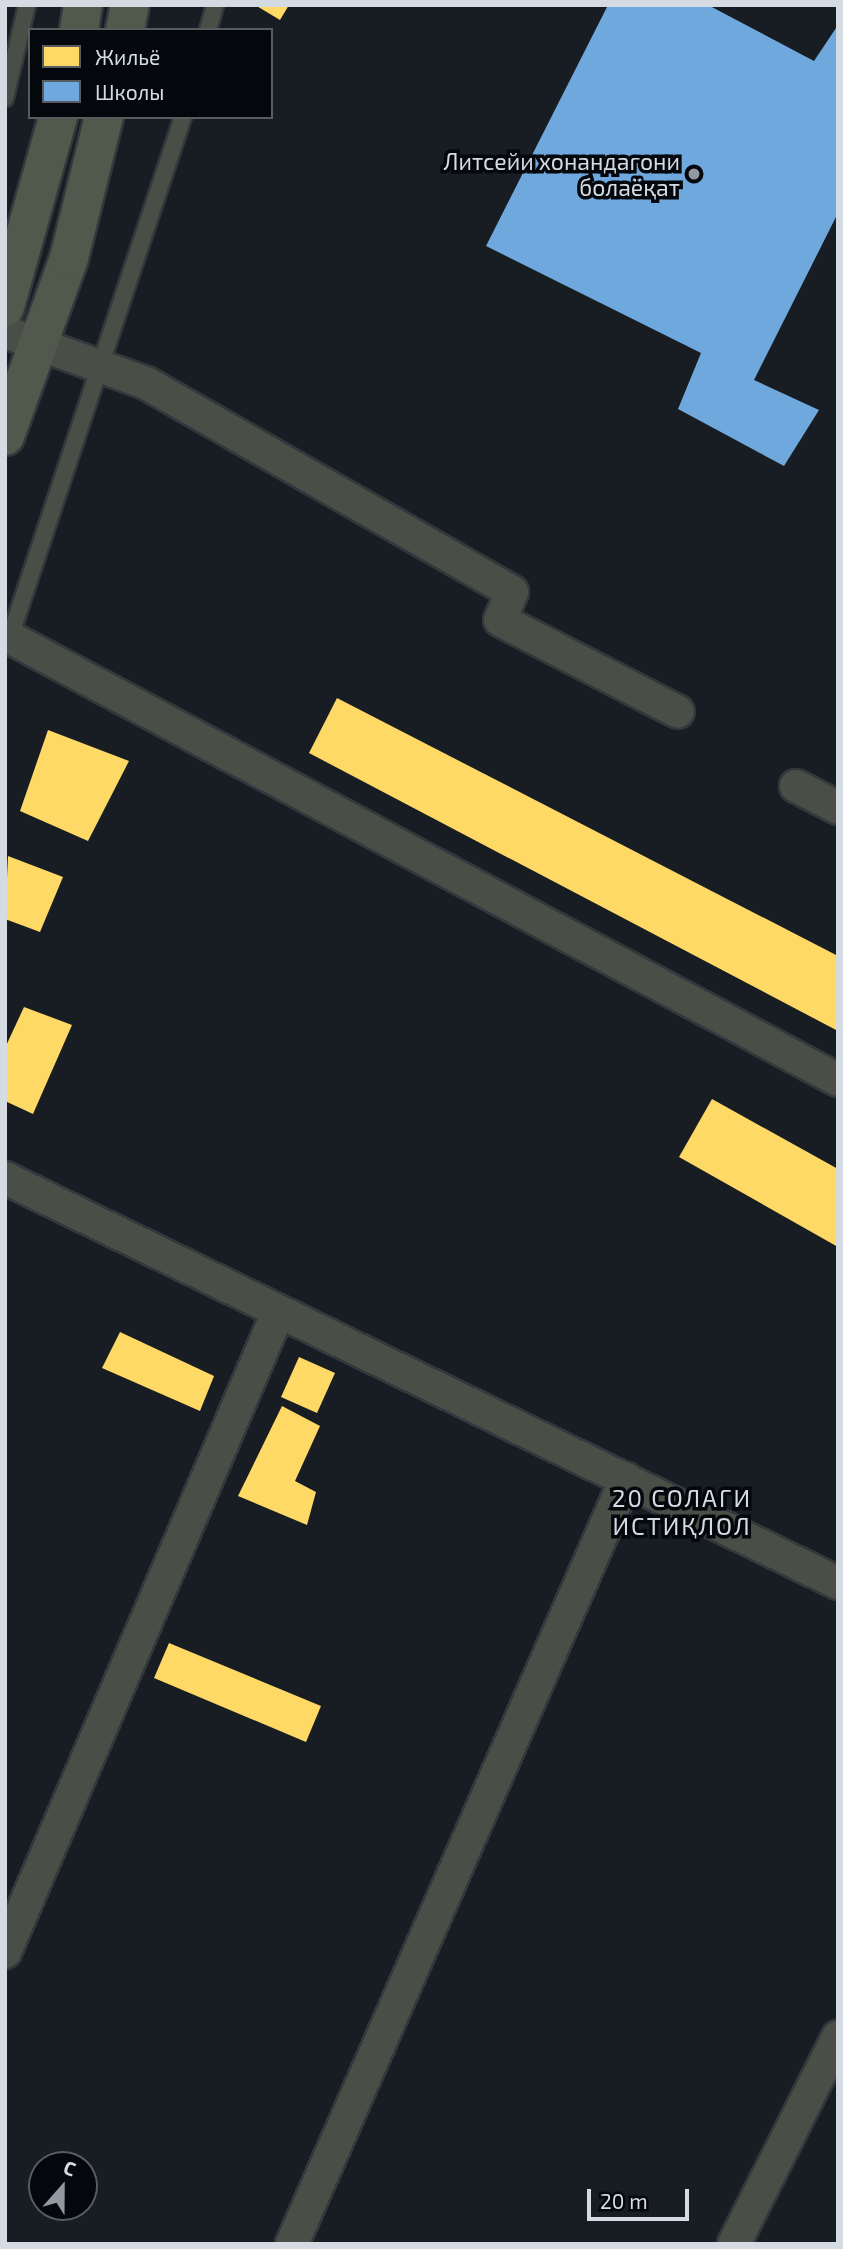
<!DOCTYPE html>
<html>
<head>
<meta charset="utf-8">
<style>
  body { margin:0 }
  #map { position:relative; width:843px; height:2249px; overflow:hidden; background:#171d22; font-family:"Exo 2",sans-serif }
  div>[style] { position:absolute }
  .homes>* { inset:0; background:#ffd966 }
  .schools>* { inset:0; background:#6fa8dc }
  .roads { filter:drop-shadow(2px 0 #32383c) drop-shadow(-2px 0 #32383c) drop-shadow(0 2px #32383c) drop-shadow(0 -2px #32383c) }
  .lane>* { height:16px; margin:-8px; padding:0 8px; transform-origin:8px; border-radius:8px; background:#494f46 }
  .street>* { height:32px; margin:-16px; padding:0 16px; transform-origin:16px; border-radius:16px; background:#494f46 }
  .primary>* { height:38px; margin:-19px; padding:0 19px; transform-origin:19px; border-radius:19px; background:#50594b }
  .dots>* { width:19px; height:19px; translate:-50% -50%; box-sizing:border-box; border:4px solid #04070b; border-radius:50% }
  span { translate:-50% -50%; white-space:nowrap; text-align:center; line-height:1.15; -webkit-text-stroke:7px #04070b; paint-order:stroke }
  .poi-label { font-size:23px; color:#d4dbe2 }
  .right { translate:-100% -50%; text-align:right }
  .neighbourhood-label { font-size:24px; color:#d4dbe2; letter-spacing:2px }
  .frame { position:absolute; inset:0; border:7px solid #d4dbe2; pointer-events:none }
  .legend { position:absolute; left:28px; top:28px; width:245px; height:91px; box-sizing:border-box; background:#04070b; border:2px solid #575c61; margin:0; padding:9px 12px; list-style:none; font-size:21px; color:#d4dbe2 }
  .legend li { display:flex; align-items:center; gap:14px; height:35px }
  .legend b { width:35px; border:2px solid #575c61 }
  .north { position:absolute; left:28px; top:2151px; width:70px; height:70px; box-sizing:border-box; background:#04070b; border:2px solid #575c61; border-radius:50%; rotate:21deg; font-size:19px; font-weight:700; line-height:28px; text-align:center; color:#d4dbe2 }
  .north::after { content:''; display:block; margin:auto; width:24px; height:32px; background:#92989f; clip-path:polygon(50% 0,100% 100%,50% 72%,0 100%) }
  .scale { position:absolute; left:587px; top:2189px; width:102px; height:32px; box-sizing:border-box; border:4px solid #d4dbe2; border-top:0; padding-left:9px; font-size:21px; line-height:24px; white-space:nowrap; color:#d4dbe2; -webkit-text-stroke:5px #04070b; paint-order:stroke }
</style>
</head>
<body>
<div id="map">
  <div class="homes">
    <div style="clip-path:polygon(255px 5px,289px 5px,280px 20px)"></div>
    <div style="clip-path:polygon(337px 698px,838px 956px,838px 1031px,309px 753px)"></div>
    <div style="clip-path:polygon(48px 730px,129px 761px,88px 841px,20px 811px)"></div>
    <div style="clip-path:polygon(8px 856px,63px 877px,40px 932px,5px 919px)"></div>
    <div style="clip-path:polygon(24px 1007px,72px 1025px,33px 1114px,5px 1101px,5px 1048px)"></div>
    <div style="clip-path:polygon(712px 1099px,838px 1169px,838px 1247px,679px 1157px)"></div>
    <div style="clip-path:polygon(120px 1332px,214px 1376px,200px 1411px,102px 1368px)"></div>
    <div style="clip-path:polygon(299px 1357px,335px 1373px,317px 1413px,281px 1397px)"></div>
    <div style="clip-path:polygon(282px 1406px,320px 1426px,295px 1481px,316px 1492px,307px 1525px,238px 1496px)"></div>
    <div style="clip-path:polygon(169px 1643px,321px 1706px,306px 1742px,154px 1678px)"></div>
  </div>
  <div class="schools">
    <div style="clip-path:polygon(608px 5px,708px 5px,814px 61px,838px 25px,838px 213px,754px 380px,819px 410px,784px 466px,678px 409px,701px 353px,486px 246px)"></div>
  </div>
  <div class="roads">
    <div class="lane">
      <div style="left:208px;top:30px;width:26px;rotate:-74deg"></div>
      <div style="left:5px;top:98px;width:96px;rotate:-76.7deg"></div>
      <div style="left:8px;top:643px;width:554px;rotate:-71.6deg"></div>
    </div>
    <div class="street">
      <div style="left:5px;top:332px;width:150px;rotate:19.9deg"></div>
      <div style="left:146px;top:383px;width:421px;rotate:29.7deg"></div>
      <div style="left:512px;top:592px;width:30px;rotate:113deg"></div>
      <div style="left:500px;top:620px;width:200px;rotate:27.3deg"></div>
      <div style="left:5px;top:635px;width:944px;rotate:28.11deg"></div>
      <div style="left:796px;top:786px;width:47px;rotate:27.6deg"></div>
      <div style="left:5px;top:1178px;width:926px;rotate:25.93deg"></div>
      <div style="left:5px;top:1952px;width:693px;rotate:-66.88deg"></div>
      <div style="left:292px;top:2244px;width:835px;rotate:-66.41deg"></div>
      <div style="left:734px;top:2244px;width:232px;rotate:-63.3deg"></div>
    </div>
    <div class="primary">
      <div style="left:79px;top:30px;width:25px;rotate:-81deg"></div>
      <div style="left:125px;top:30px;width:25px;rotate:-79deg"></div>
      <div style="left:5px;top:307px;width:197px;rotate:-74.4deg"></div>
      <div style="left:5px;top:436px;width:189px;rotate:-70.2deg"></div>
      <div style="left:69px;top:258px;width:145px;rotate:-76.1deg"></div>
    </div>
  </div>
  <div class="dots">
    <div style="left:694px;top:174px;background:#92989f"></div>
  </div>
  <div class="poi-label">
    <span class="right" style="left:680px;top:174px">Литсейи хонандагони<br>болаёқат</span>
  </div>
  <div class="neighbourhood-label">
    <span style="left:682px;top:1512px">20 СОЛАГИ<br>ИСТИҚЛОЛ</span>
  </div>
  <div class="frame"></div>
  <ul class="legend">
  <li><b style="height:19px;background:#ffd966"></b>Жильё</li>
  <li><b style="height:19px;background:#6fa8dc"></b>Школы</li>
  </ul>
  <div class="north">С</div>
  <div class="scale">20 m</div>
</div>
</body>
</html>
